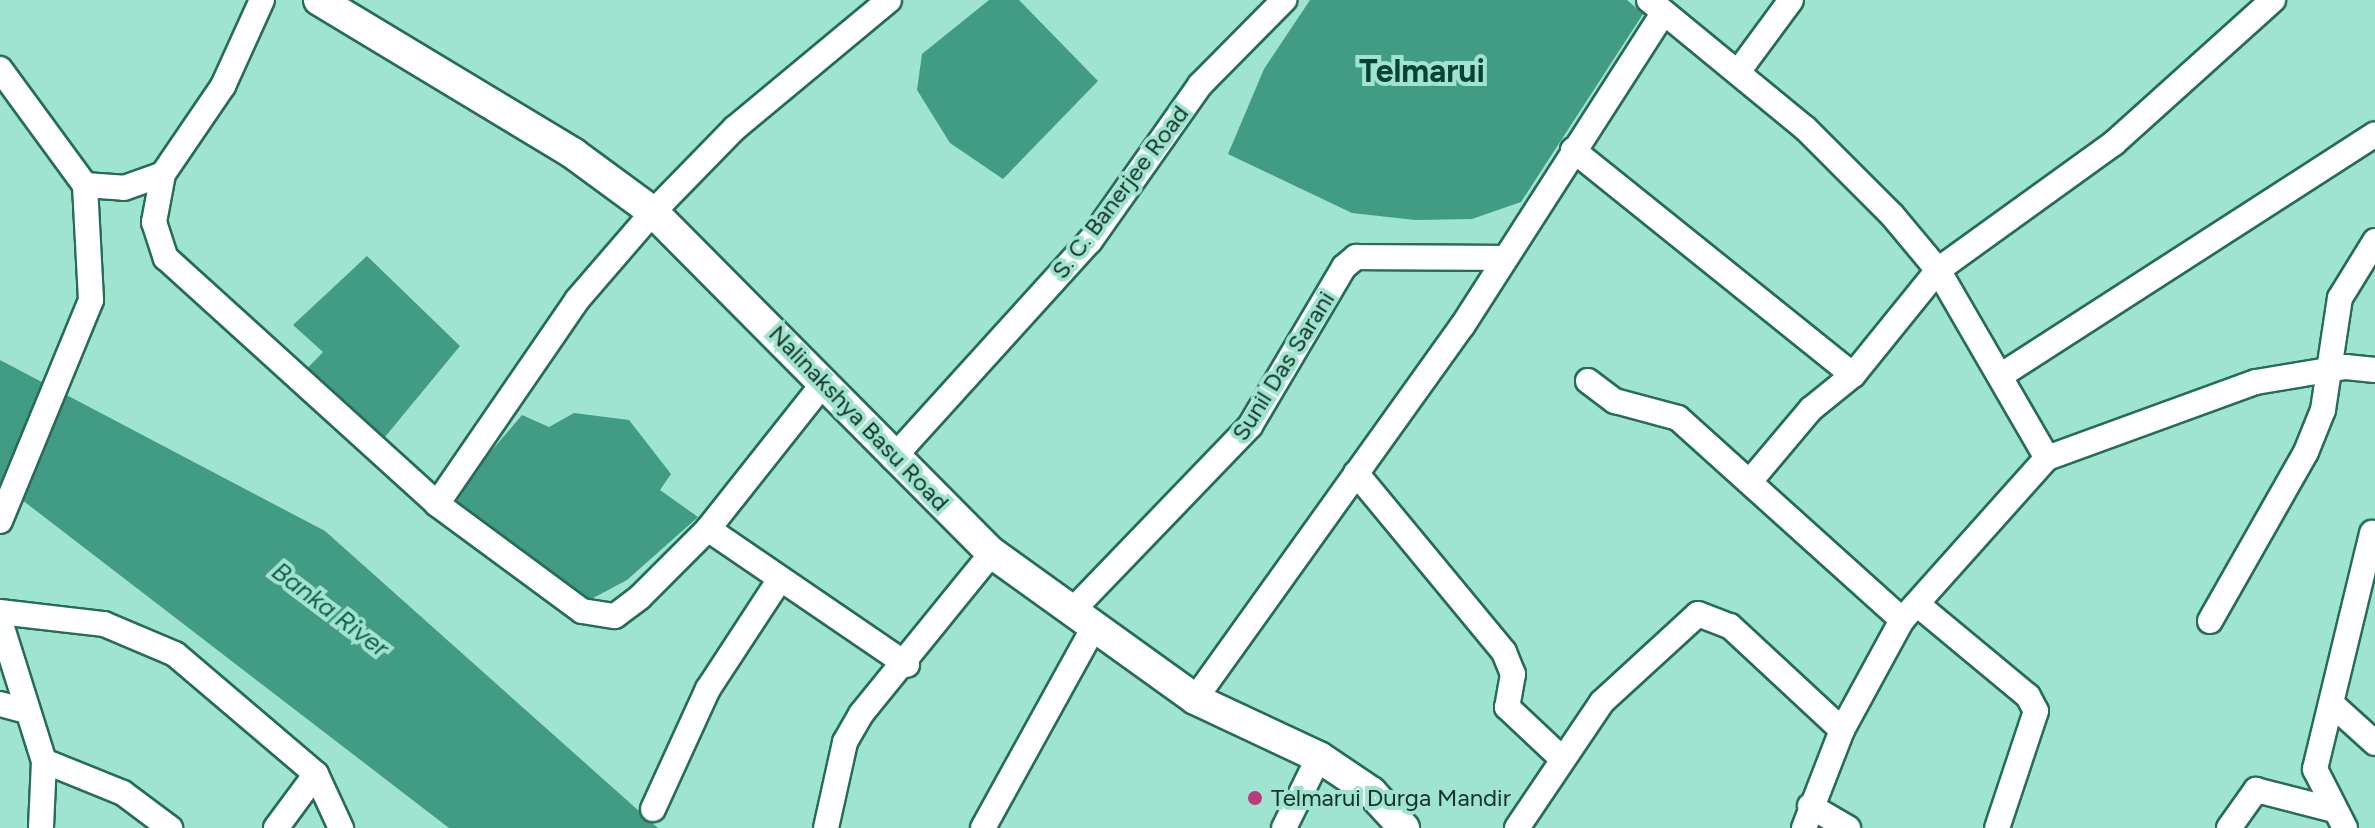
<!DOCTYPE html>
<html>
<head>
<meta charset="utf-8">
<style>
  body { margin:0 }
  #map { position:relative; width:2375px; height:828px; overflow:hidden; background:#9fe4ce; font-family:Figtree,sans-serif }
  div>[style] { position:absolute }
  .water>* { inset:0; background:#429c83 }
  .roads { filter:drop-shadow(2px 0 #276c5a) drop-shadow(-2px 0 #276c5a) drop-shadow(0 2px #276c5a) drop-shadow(0 -2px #276c5a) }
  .minor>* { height:24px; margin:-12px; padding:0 12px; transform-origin:12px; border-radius:12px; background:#fff }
  .tertiary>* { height:30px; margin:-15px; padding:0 15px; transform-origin:15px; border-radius:15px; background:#fff }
  .dots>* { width:22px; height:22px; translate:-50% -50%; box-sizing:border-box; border:4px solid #9fe4ce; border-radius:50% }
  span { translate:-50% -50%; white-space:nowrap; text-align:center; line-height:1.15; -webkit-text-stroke:8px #9fe4ce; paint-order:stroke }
  .street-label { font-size:24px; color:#153129 }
  .poi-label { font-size:24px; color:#153129 }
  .left { translate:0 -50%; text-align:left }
  .water-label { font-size:26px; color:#165e4c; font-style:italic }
  .district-label { font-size:32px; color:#094134; font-weight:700 }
</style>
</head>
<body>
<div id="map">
  <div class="water">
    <div style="clip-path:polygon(989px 0,1019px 0,1098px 81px,1003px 179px,950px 143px,917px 90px,922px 54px)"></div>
    <div style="clip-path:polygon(1310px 0,1627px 0,1643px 14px,1521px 202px,1472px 219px,1415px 220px,1352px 213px,1228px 154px,1264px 69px)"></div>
    <div style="clip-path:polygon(367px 256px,460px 346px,380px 443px,301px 375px,323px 352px,293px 325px)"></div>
    <div style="clip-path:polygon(0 360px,325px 531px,658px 828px,449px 828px,0 483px)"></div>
    <div style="clip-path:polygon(574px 413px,629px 420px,671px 474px,660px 490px,698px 517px,627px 580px,582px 604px,464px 513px,454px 495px,522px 415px,549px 427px)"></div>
  </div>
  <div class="roads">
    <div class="minor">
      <div style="left:1649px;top:0;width:202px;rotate:39.4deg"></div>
      <div style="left:1805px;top:128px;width:123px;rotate:45deg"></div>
      <div style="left:1892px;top:215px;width:72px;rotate:50.1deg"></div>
      <div style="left:1938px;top:270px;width:217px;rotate:59.9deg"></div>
      <div style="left:0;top:69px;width:144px;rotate:53.8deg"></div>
      <div style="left:1738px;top:72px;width:89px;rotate:-53.6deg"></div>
      <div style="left:1573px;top:150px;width:359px;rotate:38.8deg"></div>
      <div style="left:163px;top:174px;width:49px;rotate:100.6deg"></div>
      <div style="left:154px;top:222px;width:38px;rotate:72deg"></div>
      <div style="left:166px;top:258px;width:366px;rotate:42.2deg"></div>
      <div style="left:437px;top:504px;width:180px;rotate:36.4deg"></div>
      <div style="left:582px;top:611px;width:33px;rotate:9deg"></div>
      <div style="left:615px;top:616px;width:31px;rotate:-37deg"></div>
      <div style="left:640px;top:597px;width:96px;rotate:-45deg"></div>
      <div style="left:708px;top:529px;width:185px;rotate:-51.6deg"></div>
      <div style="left:2000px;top:376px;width:446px;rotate:-32.8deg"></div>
      <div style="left:1588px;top:381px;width:34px;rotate:37deg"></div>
      <div style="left:1615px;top:401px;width:65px;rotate:15.1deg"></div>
      <div style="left:1678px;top:418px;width:302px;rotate:42deg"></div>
      <div style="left:893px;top:458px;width:293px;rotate:-47.8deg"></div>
      <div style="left:1090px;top:241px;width:191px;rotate:-54.8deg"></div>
      <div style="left:1200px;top:85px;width:120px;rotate:-45.3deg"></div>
      <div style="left:1356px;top:473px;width:232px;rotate:50.4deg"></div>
      <div style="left:1504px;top:652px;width:24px;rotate:68deg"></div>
      <div style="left:1513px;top:674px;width:34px;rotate:100deg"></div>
      <div style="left:1507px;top:707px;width:73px;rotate:43.3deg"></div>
      <div style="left:1752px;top:479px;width:92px;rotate:-49.9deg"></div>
      <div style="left:1811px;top:409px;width:54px;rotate:-39deg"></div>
      <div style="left:1853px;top:375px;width:135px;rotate:-51deg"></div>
      <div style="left:1938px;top:270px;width:217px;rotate:-35.8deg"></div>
      <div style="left:2114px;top:143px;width:214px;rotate:-42deg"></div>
      <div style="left:437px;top:504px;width:247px;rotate:-55.5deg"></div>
      <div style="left:577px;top:300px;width:116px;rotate:-49.2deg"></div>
      <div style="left:653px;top:212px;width:117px;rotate:-45.7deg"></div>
      <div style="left:735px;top:128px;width:200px;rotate:-39.7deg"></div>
      <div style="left:0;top:521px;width:239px;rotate:-67.6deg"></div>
      <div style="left:91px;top:300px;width:115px;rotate:-93deg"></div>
      <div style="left:85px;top:185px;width:39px;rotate:4deg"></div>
      <div style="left:124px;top:188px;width:41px;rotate:-19.7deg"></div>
      <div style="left:163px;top:174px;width:107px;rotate:-55.7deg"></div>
      <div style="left:223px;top:86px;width:94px;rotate:-65.6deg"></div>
      <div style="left:708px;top:529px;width:241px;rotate:34.3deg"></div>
      <div style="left:1917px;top:604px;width:144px;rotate:39.7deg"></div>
      <div style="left:2028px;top:696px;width:17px;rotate:62deg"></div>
      <div style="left:2036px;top:711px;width:123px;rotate:108.4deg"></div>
      <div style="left:0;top:612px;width:105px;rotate:6.6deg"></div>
      <div style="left:104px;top:624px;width:77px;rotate:22.9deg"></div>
      <div style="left:175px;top:654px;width:185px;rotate:40.4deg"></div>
      <div style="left:316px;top:774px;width:60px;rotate:65.2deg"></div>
      <div style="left:1071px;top:612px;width:258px;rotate:-46.1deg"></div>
      <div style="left:1250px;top:426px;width:185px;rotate:-59.4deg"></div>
      <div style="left:1344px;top:267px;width:16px;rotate:-40deg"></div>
      <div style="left:1356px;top:257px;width:147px;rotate:0.4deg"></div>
      <div style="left:0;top:621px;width:147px;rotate:72.6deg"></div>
      <div style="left:44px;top:761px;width:67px;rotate:92.6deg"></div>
      <div style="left:2210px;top:621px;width:194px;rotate:-60.4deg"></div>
      <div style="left:2306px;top:452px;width:45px;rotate:-68deg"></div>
      <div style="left:2323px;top:410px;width:113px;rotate:-81.4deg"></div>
      <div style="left:2340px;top:298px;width:67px;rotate:-58.4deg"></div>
      <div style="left:1195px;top:699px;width:460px;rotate:-54.4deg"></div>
      <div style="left:1463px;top:325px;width:371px;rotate:-57.3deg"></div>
      <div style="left:0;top:704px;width:28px;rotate:15deg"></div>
      <div style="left:2334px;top:706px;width:55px;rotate:42.1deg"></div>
      <div style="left:44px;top:761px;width:85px;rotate:22.1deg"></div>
      <div style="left:123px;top:793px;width:59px;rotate:36.7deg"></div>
      <div style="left:1810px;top:806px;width:44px;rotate:30.1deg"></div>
      <div style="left:653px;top:809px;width:132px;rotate:-65.4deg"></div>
      <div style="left:708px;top:689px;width:131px;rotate:-56.8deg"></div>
      <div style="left:276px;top:828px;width:67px;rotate:-53.5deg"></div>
      <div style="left:826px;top:828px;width:88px;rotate:-77.5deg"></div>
      <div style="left:845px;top:742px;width:32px;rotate:-60deg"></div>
      <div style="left:861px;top:714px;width:208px;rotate:-50.9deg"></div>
      <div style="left:983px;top:828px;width:227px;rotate:-61.1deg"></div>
      <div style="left:1284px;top:828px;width:79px;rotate:-63.8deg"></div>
      <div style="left:1517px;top:828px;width:152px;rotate:-56deg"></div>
      <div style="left:1602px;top:702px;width:130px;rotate:-42.5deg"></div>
      <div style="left:1698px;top:614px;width:34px;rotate:21deg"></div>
      <div style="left:1730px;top:626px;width:153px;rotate:42.9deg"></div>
      <div style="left:1804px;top:828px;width:105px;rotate:-68.8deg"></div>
      <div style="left:1842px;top:730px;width:125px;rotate:-61.4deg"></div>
      <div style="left:1902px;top:620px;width:217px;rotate:-48.2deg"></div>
      <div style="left:2047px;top:458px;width:222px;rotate:-20deg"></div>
      <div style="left:2256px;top:382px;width:91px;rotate:-9.5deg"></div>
      <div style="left:2346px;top:367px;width:29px;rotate:6deg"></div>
      <div style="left:2229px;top:828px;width:47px;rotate:-54.6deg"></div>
      <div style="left:2256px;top:790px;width:81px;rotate:14.4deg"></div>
      <div style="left:2345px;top:828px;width:66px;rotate:-117deg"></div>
      <div style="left:2315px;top:769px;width:243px;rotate:-76.4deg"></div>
    </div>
    <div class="tertiary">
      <div style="left:319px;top:0;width:298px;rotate:31.1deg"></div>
      <div style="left:574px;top:154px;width:98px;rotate:36.3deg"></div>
      <div style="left:653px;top:212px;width:481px;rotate:45.2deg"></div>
      <div style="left:992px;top:553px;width:250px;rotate:35.7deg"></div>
      <div style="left:1195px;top:699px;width:137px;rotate:25.1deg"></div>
      <div style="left:1319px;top:757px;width:63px;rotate:33.9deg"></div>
      <div style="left:1371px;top:792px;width:49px;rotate:47.5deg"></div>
    </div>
  </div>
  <div class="dots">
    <div style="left:1255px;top:798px;background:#be3a7e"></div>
  </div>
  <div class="street-label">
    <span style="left:1120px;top:192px;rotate:-53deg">S. C. Banerjee Road</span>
    <span style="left:1283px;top:366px;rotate:-58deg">Sunil Das Sarani</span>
    <span style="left:859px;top:418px;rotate:46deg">Nalinakshya Basu Road</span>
  </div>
  <div class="poi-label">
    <span class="left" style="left:1271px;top:798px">Telmarui Durga Mandir</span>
  </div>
  <div class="water-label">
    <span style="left:330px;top:610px;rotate:37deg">Banka River</span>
  </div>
  <div class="district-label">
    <span style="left:1422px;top:71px">Telmarui</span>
  </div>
</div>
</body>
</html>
